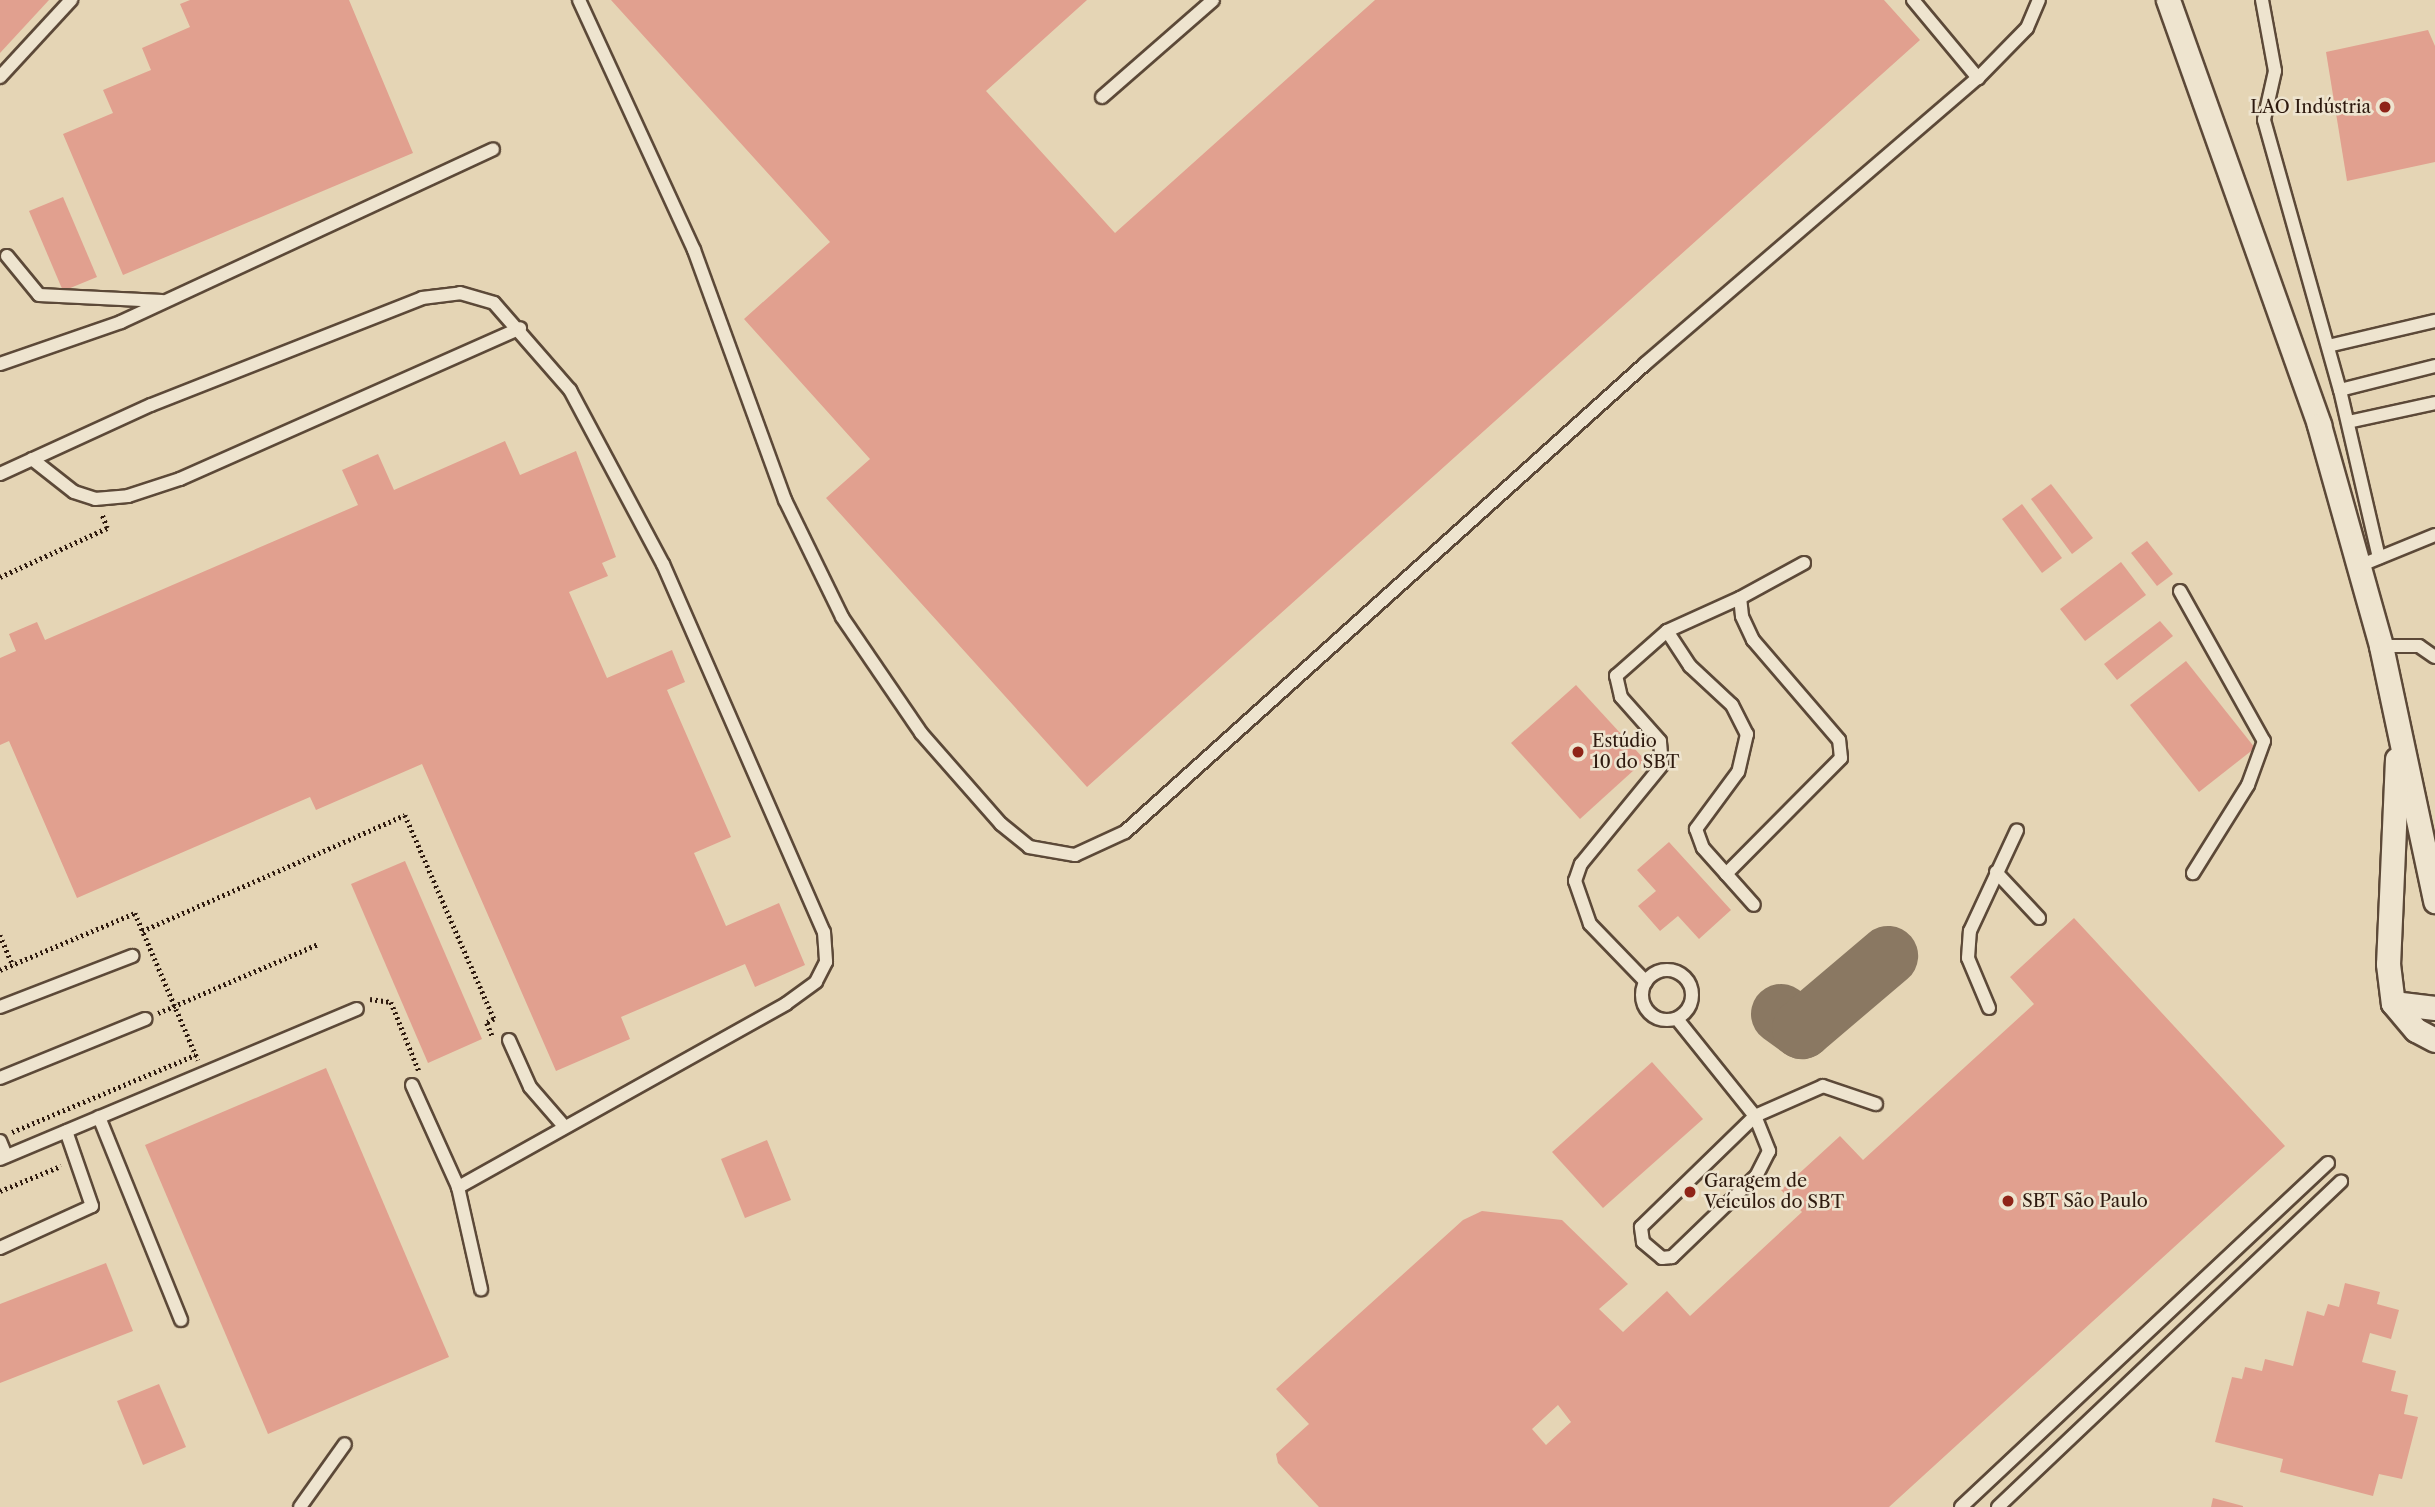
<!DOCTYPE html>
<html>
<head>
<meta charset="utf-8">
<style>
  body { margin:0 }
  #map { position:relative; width:2435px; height:1507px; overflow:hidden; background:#e5d5b5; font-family:"Libre Caslon Text",serif }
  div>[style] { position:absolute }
  .taxiway>* { height:60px; margin:-30px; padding:0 30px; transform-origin:30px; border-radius:30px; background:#8a7862 }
  .building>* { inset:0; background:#e1a08f }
  .path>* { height:4.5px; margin-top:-2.25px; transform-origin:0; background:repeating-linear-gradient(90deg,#2e1a0f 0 2px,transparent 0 5.5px) }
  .roads { filter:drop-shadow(2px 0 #5c4938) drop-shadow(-2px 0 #5c4938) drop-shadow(0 2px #5c4938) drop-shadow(0 -2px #5c4938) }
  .service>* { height:12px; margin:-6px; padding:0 6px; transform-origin:6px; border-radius:6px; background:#eee4cf }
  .service>.ring { margin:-6px; padding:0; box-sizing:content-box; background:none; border:12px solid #eee4cf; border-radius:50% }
  .minor>* { height:23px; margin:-11.5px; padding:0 11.5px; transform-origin:11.5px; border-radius:11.5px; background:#eee4cf }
  .dots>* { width:19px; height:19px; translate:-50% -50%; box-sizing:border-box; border:4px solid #eee4cf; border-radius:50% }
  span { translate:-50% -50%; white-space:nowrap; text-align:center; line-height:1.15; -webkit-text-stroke:5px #eee4cf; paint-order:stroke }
  .poi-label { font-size:18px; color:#2e1a0f }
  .right { translate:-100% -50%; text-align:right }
  .left { translate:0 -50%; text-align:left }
</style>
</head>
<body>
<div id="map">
  <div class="taxiway">
    <div style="left:1781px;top:1014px;width:26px;rotate:36deg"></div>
    <div style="left:1802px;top:1029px;width:113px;rotate:-40.3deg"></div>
  </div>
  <div class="building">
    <div style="clip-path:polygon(0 0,49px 0,0 53px)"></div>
    <div style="clip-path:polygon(190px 0,349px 0,413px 153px,123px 275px,63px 134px,113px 113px,103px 90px,151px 70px,142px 48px,190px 27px,180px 4px)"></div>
    <div style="clip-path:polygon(611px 0,1087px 0,986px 91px,1115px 233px,1375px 0,1884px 0,1920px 40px,1087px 787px,826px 498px,870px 459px,744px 319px,830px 242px)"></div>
    <div style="clip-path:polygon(2428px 30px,2435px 46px,2435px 162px,2347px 181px,2326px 52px)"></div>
    <div style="clip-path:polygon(63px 197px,97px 277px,63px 291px,29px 211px)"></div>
    <div style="clip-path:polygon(505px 441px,520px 475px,576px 451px,616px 557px,602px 563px,608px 576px,569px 592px,607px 678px,672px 650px,685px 682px,667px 690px,731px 837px,694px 853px,726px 926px,779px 903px,805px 965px,755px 987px,745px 964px,621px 1017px,630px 1039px,556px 1071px,422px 764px,316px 810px,310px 797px,77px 898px,9px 741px,0 745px,0 658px,16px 651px,9px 634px,37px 622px,45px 640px,358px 505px,342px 470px,378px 454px,394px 490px)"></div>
    <div style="clip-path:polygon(2051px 484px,2093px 538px,2072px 554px,2031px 499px)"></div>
    <div style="clip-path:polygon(2022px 504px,2062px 558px,2042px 573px,2002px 519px)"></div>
    <div style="clip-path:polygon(2147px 541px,2173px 574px,2157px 586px,2131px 553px)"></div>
    <div style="clip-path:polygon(2121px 562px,2146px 595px,2085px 641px,2060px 609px)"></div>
    <div style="clip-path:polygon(2160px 621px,2173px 636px,2117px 680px,2104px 664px)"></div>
    <div style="clip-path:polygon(2186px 661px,2255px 748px,2199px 792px,2130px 705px)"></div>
    <div style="clip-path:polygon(1576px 685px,1645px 760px,1580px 819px,1511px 743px)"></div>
    <div style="clip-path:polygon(1669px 842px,1731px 910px,1699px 939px,1678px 916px,1660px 931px,1638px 906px,1656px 891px,1637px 870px)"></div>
    <div style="clip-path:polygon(405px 861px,482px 1039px,428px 1063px,351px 884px)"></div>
    <div style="clip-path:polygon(evenodd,2074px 918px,2285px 1146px,1889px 1507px,1319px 1507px,1278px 1463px,1276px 1454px,1309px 1424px,1276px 1389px,1463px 1220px,1482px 1211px,1562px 1220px,1628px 1284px,1599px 1309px,1623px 1332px,1667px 1291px,1690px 1316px,1802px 1212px,1781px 1190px,1840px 1136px,1863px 1160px,2034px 1004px,2010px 977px,2074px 918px,1558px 1405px,1571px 1422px,1546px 1445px,1532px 1429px,1558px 1405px)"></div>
    <div style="clip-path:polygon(1652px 1062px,1703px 1119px,1603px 1208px,1552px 1152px)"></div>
    <div style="clip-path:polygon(326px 1068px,449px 1357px,268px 1434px,145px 1145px)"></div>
    <div style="clip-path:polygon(767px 1140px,791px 1200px,745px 1218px,721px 1159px)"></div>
    <div style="clip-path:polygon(106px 1263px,133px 1331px,0 1383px,0 1304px)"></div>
    <div style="clip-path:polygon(2345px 1283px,2380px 1292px,2377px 1304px,2399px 1310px,2391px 1339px,2370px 1333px,2362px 1362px,2396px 1371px,2391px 1391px,2408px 1395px,2404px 1414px,2418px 1417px,2402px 1479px,2379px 1474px,2373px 1496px,2280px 1472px,2283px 1459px,2215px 1442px,2232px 1377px,2242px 1379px,2245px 1367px,2262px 1371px,2265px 1359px,2293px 1366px,2307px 1311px,2324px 1316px,2328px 1304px,2339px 1307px)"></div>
    <div style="clip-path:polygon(159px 1384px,186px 1447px,143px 1465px,117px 1401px)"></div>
    <div style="clip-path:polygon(2213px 1498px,2243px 1506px,2243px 1507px,2211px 1507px)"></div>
  </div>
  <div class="path">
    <div style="left:0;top:577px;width:118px;rotate:-24.6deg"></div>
    <div style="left:107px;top:528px;width:14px;rotate:-111deg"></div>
    <div style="left:142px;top:931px;width:287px;rotate:-23.8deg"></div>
    <div style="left:405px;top:815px;width:223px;rotate:66.4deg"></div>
    <div style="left:494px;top:1019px;width:8px;rotate:150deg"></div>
    <div style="left:487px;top:1023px;width:16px;rotate:68deg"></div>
    <div style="left:0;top:935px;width:33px;rotate:67deg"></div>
    <div style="left:0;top:970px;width:147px;rotate:-22.9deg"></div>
    <div style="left:135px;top:913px;width:160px;rotate:66.8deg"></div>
    <div style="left:370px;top:999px;width:21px;rotate:8deg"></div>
    <div style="left:391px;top:1002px;width:74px;rotate:67.9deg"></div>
    <div style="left:158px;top:1013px;width:174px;rotate:-23.3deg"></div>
    <div style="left:12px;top:1132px;width:199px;rotate:-22.8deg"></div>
    <div style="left:0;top:1191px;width:66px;rotate:-22.3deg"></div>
  </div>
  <div class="roads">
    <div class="service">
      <div style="left:579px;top:0;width:275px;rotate:65.3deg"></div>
      <div style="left:694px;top:250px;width:266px;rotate:70deg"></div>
      <div style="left:785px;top:500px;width:130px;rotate:64deg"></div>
      <div style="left:842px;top:617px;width:140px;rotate:55.7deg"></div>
      <div style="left:921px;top:733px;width:121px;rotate:48.7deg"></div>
      <div style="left:1001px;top:824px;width:36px;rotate:39deg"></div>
      <div style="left:1029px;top:847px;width:47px;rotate:9.9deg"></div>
      <div style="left:1075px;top:855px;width:55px;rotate:-24.7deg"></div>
      <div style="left:1125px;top:832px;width:700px;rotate:-41.99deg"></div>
      <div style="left:1645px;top:364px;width:439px;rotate:-40.7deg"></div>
      <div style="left:1978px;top:78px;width:70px;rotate:-45.6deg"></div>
      <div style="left:2027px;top:28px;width:30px;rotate:-67deg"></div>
      <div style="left:1913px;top:0;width:102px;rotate:50.2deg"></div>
      <div style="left:2262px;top:0;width:72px;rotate:79.6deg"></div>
      <div style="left:2275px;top:71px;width:50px;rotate:102.7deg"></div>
      <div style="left:2264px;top:120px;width:280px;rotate:74.3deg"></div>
      <div style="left:2340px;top:390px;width:172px;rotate:76.9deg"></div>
      <div style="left:0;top:77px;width:105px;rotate:-47.3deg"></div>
      <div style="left:1102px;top:97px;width:147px;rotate:-41.1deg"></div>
      <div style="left:7px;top:256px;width:50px;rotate:50.6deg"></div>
      <div style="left:39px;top:295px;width:123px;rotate:2.8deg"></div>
      <div style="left:2328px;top:346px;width:110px;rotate:-13.2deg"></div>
      <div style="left:0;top:364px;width:128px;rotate:-19.1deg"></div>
      <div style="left:121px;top:322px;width:410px;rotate:-24.9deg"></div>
      <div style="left:2340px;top:390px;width:98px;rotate:-14.2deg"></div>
      <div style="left:2348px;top:422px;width:89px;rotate:-12.3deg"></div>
      <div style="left:32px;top:459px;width:53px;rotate:38.2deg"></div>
      <div style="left:74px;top:492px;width:22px;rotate:18deg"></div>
      <div style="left:95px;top:499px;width:33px;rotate:-5deg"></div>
      <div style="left:128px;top:496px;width:55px;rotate:-18.1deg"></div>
      <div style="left:180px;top:479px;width:372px;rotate:-23.9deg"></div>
      <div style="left:0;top:474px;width:166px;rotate:-24.6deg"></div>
      <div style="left:151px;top:405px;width:291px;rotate:-21.5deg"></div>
      <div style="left:422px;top:298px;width:38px;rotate:-7deg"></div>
      <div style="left:460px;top:293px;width:35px;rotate:16deg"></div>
      <div style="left:494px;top:303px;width:116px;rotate:48.9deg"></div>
      <div style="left:570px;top:390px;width:197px;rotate:61.9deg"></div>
      <div style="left:663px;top:564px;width:402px;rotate:66.4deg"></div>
      <div style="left:824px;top:932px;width:30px;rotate:86deg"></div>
      <div style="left:826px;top:962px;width:22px;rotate:117deg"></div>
      <div style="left:816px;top:982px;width:37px;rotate:144deg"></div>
      <div style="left:786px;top:1004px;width:376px;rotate:150.8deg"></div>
      <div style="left:2359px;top:566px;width:82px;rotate:-22.2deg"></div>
      <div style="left:2180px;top:591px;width:172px;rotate:60.8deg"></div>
      <div style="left:2264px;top:741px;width:47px;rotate:110deg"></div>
      <div style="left:2248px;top:785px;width:104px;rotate:122deg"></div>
      <div style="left:1740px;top:598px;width:80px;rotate:155.7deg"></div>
      <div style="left:1667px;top:631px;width:42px;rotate:56.7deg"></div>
      <div style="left:1690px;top:666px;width:57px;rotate:42.9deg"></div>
      <div style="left:1732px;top:705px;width:33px;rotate:63deg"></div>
      <div style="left:1747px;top:734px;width:39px;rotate:103deg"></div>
      <div style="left:1738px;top:772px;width:71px;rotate:126.4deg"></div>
      <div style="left:1696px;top:829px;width:20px;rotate:70deg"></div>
      <div style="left:1703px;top:848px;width:76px;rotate:48.2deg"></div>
      <div style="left:2381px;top:646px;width:38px"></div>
      <div style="left:2419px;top:646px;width:19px;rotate:35deg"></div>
      <div style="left:1996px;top:872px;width:63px;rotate:46.9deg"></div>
      <div style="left:1726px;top:874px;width:163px;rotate:-45.2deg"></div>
      <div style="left:1841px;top:758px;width:18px;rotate:-96deg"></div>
      <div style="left:1839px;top:740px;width:132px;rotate:-130.7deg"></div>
      <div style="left:1753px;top:640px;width:26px;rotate:-115deg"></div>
      <div style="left:1742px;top:616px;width:18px;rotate:-96deg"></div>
      <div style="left:1740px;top:598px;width:73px;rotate:-28.7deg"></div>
      <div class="ring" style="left:1642px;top:970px;width:38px;height:38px"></div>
      <div style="left:1646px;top:982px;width:81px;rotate:-134deg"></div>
      <div style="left:1590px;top:924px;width:46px;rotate:-109.2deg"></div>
      <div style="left:1575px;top:881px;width:18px;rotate:-71deg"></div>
      <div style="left:1581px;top:864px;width:128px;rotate:-50.7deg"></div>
      <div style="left:1662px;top:765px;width:24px;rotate:-95deg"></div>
      <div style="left:1660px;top:741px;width:59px;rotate:-131.6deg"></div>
      <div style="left:1621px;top:697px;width:22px;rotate:-103deg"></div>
      <div style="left:1616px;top:676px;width:68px;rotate:-41.4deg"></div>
      <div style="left:0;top:1007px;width:142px;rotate:-21.1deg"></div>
      <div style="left:1989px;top:1008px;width:54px;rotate:-112.8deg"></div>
      <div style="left:1968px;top:958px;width:27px;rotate:-86deg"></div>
      <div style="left:1970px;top:931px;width:111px;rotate:-65deg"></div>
      <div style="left:1677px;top:1019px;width:124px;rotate:51.2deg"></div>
      <div style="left:1755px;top:1116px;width:38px;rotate:68deg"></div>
      <div style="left:1769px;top:1151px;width:28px;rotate:117deg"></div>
      <div style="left:1756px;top:1176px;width:117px;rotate:136deg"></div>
      <div style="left:1672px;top:1257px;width:10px;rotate:174deg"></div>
      <div style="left:1662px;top:1258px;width:25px;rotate:-140deg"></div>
      <div style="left:1643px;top:1242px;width:15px;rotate:-98deg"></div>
      <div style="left:1641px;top:1227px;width:159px;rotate:-44.2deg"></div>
      <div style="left:1755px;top:1116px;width:74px;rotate:-23.8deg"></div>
      <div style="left:1823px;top:1086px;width:56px;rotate:18.8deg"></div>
      <div style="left:509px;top:1040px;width:51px;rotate:65.9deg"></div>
      <div style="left:530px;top:1087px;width:50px;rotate:49deg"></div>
      <div style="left:0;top:1078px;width:157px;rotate:-22.1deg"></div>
      <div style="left:412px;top:1085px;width:112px;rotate:65.7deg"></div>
      <div style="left:458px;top:1187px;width:105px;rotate:77.3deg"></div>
      <div style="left:99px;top:1117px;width:219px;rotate:68deg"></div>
      <div style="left:0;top:1141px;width:16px;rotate:68deg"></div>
      <div style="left:0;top:1159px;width:387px;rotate:-22.8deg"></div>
      <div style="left:0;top:1248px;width:101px;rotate:-24.5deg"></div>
      <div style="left:92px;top:1206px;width:79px;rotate:-109.1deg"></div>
      <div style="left:300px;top:1507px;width:77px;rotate:-54.5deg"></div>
      <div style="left:1961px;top:1507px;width:503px;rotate:-43.15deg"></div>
      <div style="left:1998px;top:1507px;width:473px;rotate:-43.5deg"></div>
    </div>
    <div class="minor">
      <div style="left:2168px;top:0;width:451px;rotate:70.4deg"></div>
      <div style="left:2319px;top:425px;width:230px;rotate:74.3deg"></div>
      <div style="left:2381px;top:646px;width:261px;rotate:78deg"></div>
      <div style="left:2397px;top:759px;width:205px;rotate:92.5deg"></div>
      <div style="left:2388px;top:964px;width:39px;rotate:83deg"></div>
      <div style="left:2393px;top:1003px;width:35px;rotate:50deg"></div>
      <div style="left:2416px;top:1030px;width:21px;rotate:28deg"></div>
      <div style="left:2393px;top:1003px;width:42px;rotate:6.8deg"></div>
    </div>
  </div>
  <div class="dots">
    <div style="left:2385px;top:107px;background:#8f2418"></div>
    <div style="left:1578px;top:752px;background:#8f2418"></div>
    <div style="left:1690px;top:1192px;background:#8f2418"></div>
    <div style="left:2008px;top:1201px;background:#8f2418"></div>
  </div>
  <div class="poi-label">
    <span class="right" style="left:2371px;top:107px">LAO Indústria</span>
    <span class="left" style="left:1592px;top:752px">Estúdio<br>10 do SBT</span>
    <span class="left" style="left:1704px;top:1192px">Garagem de<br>Veículos do SBT</span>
    <span class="left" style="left:2022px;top:1201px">SBT São Paulo</span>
  </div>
</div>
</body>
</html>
